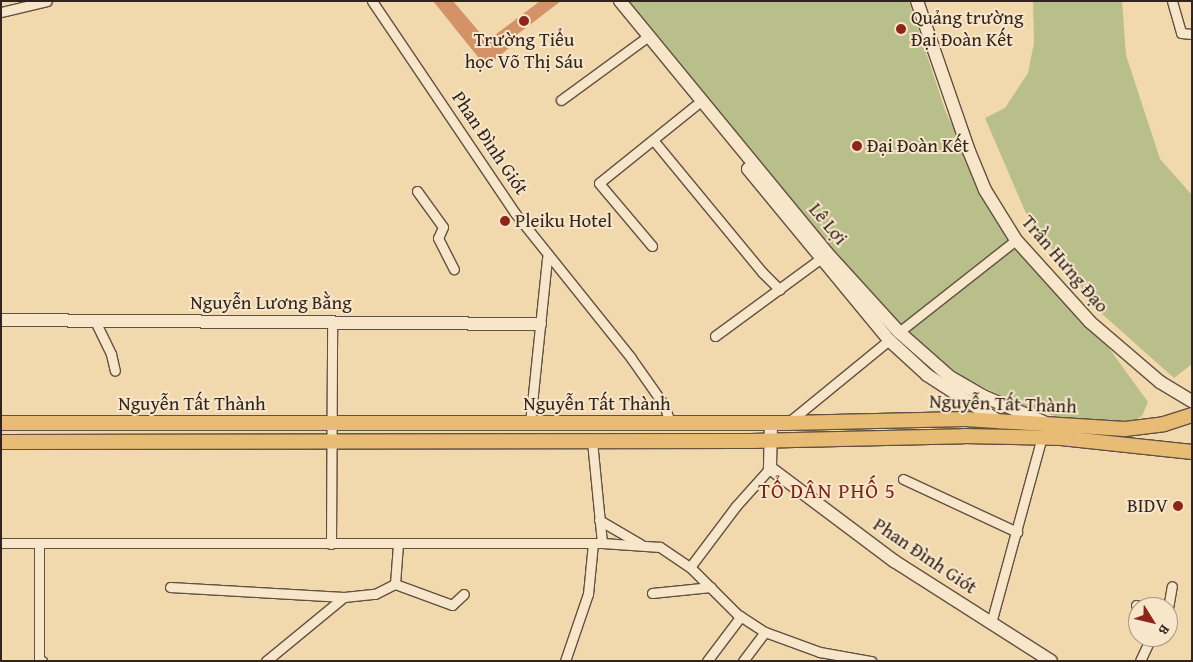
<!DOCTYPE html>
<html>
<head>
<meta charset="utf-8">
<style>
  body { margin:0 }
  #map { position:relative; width:1193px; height:662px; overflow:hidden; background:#f2d8ad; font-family:"Gentium Book Plus",serif }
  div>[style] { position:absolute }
  .green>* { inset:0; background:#b9bf8a }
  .building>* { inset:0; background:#d49366 }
  .roads { filter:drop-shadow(1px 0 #615141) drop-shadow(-1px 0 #615141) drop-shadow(0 1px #615141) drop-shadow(0 -1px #615141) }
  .street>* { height:9px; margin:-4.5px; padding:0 4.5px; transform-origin:4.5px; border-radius:4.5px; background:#f7e6ca }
  .secondary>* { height:12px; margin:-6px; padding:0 6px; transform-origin:6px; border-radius:6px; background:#f7e6ca }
  .primary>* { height:14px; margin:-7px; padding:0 7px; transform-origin:7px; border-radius:7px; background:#e9bc76 }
  .dots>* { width:14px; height:14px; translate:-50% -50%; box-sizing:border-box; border:2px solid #f7e6ca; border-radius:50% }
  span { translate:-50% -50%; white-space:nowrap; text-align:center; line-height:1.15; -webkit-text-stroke:4px #f7e6ca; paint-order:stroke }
  .poi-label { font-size:19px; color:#31241d }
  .left { translate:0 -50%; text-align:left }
  .right { translate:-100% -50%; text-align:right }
  .street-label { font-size:19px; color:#31241d }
  .quarter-label { font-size:21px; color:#7a1f14; letter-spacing:1px }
  .frame { position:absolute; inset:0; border:2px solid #31241d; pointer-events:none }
  .north { position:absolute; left:1128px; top:597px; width:50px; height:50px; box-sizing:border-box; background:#f7e6ca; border:1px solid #a89885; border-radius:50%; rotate:126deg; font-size:14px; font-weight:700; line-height:20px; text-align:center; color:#31241d }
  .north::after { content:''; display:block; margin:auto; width:18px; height:22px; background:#8f2418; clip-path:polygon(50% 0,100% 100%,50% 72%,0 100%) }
</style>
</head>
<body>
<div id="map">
  <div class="green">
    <div style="clip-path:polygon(620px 1px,909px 1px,946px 113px,985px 190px,1016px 240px,1090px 322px,1148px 402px,1142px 416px,1127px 425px,1067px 420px,1018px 404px,965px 378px,899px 332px)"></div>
    <div style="clip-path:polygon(1033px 1px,1122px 1px,1126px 55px,1160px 159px,1192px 195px,1192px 364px,1174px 378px,1101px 313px,1028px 218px,985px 118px,1005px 108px,1028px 73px,1034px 43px)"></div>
  </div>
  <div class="building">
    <div style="clip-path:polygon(433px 1px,453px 1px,487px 41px,540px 1px,561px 1px,506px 43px,509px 48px,486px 67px)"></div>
  </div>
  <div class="roads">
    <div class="street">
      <div style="left:372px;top:1px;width:256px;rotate:56deg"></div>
      <div style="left:515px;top:213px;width:186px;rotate:51.3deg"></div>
      <div style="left:631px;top:358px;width:57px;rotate:54.9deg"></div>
      <div style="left:664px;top:405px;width:18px;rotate:71deg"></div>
      <div style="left:1172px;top:1px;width:33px;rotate:74deg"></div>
      <div style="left:1181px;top:33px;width:11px;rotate:5deg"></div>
      <div style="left:1px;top:12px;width:47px;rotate:-13.4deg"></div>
      <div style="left:561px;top:100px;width:102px;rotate:-36.2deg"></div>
      <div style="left:654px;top:141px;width:170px;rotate:50.5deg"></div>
      <div style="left:762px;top:272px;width:25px;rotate:45deg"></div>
      <div style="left:417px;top:191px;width:44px;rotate:54.2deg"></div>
      <div style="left:443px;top:227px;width:12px;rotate:114deg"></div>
      <div style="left:438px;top:238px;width:35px;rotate:63deg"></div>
      <div style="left:652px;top:246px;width:82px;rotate:-130.1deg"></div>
      <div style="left:599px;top:183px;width:124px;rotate:-38.8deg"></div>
      <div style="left:95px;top:321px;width:37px;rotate:64deg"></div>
      <div style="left:111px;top:354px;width:17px;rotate:77deg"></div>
      <div style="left:899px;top:332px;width:149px;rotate:-38.2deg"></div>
      <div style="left:715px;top:336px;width:130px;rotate:-36.3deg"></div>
      <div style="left:790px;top:421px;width:128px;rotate:-39.3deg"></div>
      <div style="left:530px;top:423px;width:166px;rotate:-84.1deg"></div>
      <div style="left:592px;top:441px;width:102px;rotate:84.4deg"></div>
      <div style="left:770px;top:468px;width:51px;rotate:131.8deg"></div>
      <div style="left:736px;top:506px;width:76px;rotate:127deg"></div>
      <div style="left:690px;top:567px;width:66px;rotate:45deg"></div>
      <div style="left:737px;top:614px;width:33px;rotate:33deg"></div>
      <div style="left:765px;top:632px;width:59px;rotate:20deg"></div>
      <div style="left:820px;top:652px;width:52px;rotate:10deg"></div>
      <div style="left:903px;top:479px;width:126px;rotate:24.9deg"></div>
      <div style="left:599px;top:520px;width:48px;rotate:30.3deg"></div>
      <div style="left:1px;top:543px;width:601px"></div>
      <div style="left:602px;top:543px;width:58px;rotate:3.9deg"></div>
      <div style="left:660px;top:547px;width:36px;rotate:34deg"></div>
      <div style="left:39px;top:543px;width:118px;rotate:90deg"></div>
      <div style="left:39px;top:661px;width:3px"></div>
      <div style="left:331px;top:544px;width:222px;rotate:-89.7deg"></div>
      <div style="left:395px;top:584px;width:61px;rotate:20.2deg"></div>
      <div style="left:452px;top:605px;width:16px;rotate:-43deg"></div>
      <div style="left:170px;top:587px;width:174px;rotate:3.3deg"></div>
      <div style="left:652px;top:593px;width:59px;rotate:-5.8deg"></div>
      <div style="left:1136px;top:605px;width:8px;rotate:14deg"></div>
      <div style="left:1168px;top:608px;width:22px;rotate:-80deg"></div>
      <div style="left:991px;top:623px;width:193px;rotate:-74.7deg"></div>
      <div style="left:266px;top:661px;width:101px;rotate:-39.4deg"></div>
      <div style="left:344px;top:597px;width:31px;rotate:-6deg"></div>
      <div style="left:375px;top:594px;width:22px;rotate:-27deg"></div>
      <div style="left:395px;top:584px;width:40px;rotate:-85.7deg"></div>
      <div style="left:565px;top:661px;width:71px;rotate:-71.1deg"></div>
      <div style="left:588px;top:594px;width:51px;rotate:-84.4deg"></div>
      <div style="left:707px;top:661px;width:56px;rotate:-52.9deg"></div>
      <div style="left:743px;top:661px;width:36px;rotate:-53deg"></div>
      <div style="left:1140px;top:661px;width:26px;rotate:-65deg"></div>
    </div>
    <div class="secondary">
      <div style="left:620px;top:1px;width:326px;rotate:50.6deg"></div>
      <div style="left:827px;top:253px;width:107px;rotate:47.7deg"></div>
      <div style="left:899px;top:332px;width:68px;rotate:41.4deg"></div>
      <div style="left:950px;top:377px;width:38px;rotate:30deg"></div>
      <div style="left:983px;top:396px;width:66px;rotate:23.1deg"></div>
      <div style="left:917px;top:1px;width:159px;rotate:70.9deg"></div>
      <div style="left:969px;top:151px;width:42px;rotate:67.7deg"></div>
      <div style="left:985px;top:190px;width:59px;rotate:58.2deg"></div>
      <div style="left:1016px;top:240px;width:110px;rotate:47.9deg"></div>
      <div style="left:1090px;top:322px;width:92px;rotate:40.6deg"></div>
      <div style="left:1160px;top:382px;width:37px;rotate:31deg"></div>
      <div style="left:748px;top:169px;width:222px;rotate:50.5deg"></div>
      <div style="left:889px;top:340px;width:52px;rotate:42.6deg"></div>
      <div style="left:927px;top:375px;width:87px;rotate:32.8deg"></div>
      <div style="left:1px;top:320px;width:539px;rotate:0.43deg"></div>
      <div style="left:771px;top:423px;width:45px;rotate:91.3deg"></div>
      <div style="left:770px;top:468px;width:155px;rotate:36.9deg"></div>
      <div style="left:894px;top:561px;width:186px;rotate:32.5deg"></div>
    </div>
    <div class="primary">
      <div style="left:1px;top:423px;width:786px"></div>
      <div style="left:787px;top:423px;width:178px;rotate:-1.3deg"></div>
      <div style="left:965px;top:419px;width:160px;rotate:3.6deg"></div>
      <div style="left:1125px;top:429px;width:39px;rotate:-7deg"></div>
      <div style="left:1164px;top:424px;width:29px;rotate:-18deg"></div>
      <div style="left:1px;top:442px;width:749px;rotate:-0.08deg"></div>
      <div style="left:750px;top:441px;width:214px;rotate:-1.3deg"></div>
      <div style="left:964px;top:436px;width:97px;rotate:1.2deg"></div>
      <div style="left:1061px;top:438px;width:132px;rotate:6.1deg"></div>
    </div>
  </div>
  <div class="dots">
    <div style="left:524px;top:21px;background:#8f2418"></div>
    <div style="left:901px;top:29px;background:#8f2418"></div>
    <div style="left:857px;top:146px;background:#8f2418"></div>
    <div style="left:505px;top:221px;background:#8f2418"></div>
    <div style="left:1178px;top:506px;background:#8f2418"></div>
  </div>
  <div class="poi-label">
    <span class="left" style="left:911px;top:29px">Quảng trường<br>Đại Đoàn Kết</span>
    <span style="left:524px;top:51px">Trường Tiểu<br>học Võ Thị Sáu</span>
    <span class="left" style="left:867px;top:146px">Đại Đoàn Kết</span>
    <span class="left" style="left:515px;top:221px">Pleiku Hotel</span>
    <span class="right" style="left:1168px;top:506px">BIDV</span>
  </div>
  <div class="street-label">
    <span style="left:490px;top:143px;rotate:56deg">Phan Đình Giót</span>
    <span style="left:828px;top:224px;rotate:50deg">Lê Lợi</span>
    <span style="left:1065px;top:264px;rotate:49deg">Trần Hưng Đạo</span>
    <span style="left:271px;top:303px">Nguyễn Lương Bằng</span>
    <span style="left:192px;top:404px">Nguyễn Tất Thành</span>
    <span style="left:597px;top:404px">Nguyễn Tất Thành</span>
    <span style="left:1003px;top:404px;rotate:2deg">Nguyễn Tất Thành</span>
    <span style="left:925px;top:556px;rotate:34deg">Phan Đình Giót</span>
  </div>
  <div class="quarter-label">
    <span style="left:827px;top:491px">TỔ DÂN PHỐ 5</span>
  </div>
  <div class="frame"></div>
  <div class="north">B</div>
</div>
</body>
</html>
